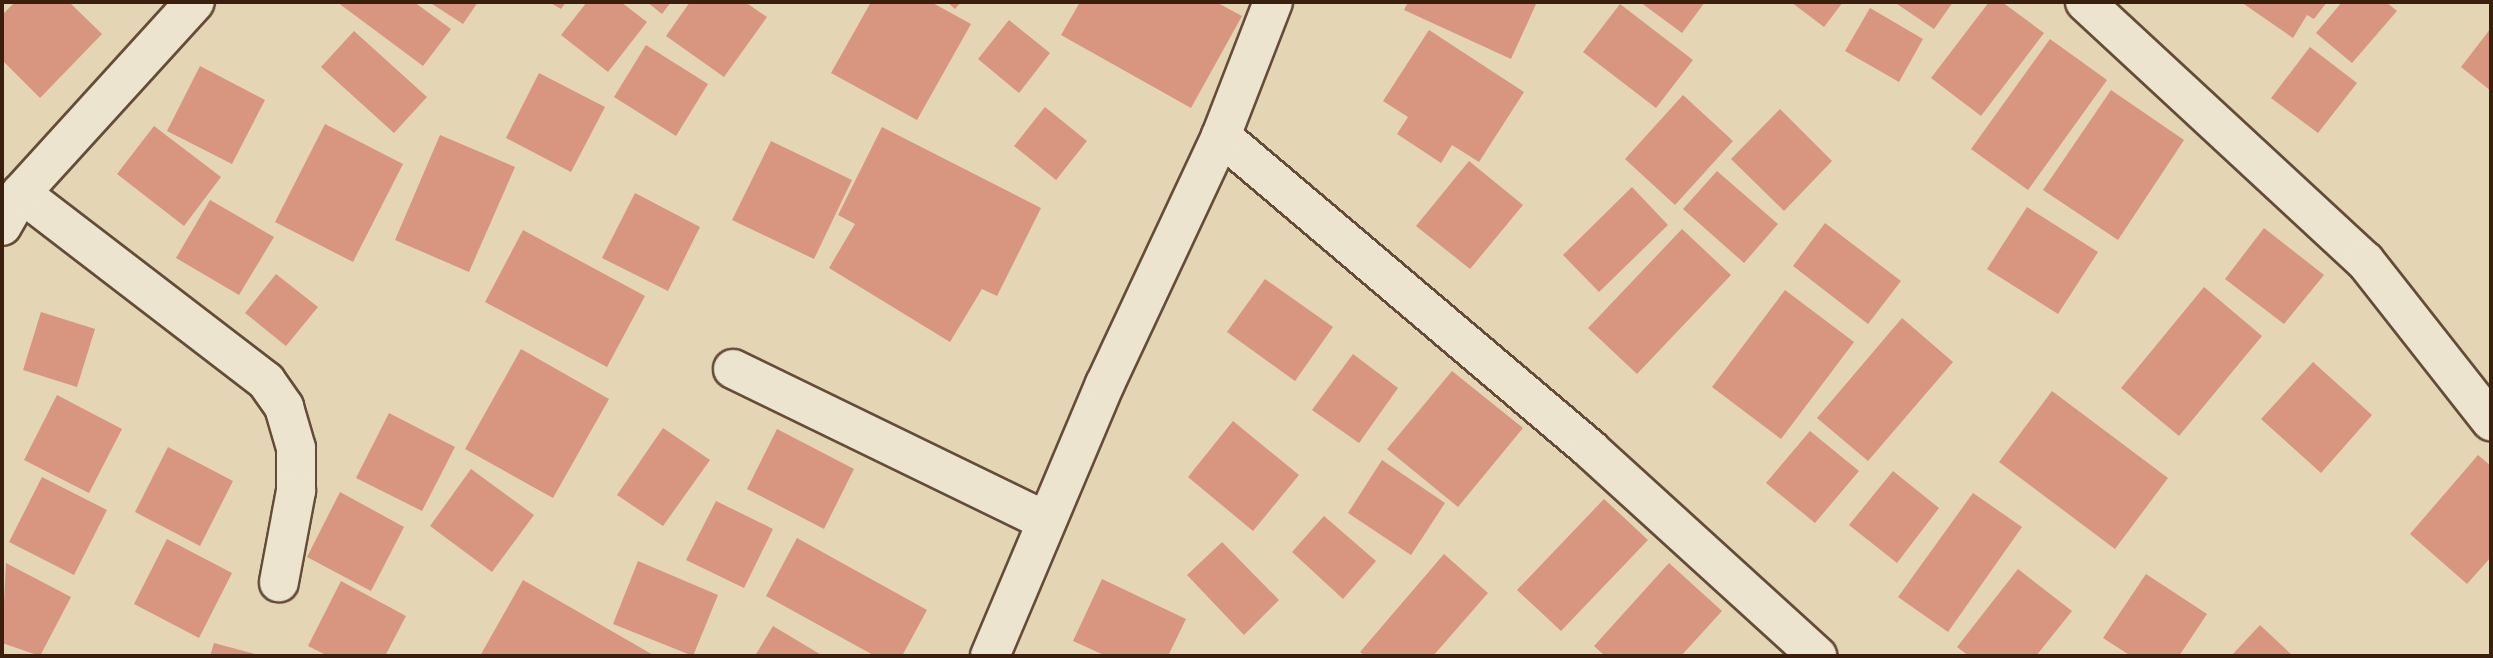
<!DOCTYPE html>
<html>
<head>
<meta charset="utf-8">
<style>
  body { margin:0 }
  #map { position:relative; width:2493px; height:658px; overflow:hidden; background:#e4d5b5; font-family:"Libre Caslon Text",serif }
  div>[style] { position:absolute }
  .building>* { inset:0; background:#d89680 }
  .roads { filter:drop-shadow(2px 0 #644c38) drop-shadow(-2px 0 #644c38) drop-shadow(0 2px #644c38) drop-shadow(0 -2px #644c38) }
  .minor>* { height:38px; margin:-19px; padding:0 19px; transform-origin:19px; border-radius:19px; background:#ede4cf }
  span { translate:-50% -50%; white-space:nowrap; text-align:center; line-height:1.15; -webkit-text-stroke:5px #ede4cf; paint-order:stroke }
  .frame { position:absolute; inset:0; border:4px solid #3a1e0e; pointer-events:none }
</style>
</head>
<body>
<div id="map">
  <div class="building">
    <div style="clip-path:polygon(15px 2px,69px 2px,102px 34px,40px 98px,2px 60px,2px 15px)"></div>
    <div style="clip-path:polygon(337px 2px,414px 2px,451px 29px,423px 66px)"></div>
    <div style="clip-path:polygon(429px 2px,478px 2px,463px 24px)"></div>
    <div style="clip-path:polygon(549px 2px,566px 2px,561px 9px)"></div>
    <div style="clip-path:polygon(587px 2px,621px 2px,647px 22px,608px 72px,561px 35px)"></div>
    <div style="clip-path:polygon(647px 2px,671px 2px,662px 14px)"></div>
    <div style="clip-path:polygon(690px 2px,745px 2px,767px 17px,724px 77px,666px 36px)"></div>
    <div style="clip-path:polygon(871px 2px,931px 2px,971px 24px,917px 120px,831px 73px)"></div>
    <div style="clip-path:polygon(947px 2px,961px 2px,955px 9px)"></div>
    <div style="clip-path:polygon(1080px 2px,1216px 2px,1242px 16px,1191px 108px,1061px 35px)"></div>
    <div style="clip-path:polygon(1408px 2px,1537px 2px,1511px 59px,1404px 10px)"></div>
    <div style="clip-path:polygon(1640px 2px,1705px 2px,1682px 33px)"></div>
    <div style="clip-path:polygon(1791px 2px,1843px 2px,1824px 27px)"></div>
    <div style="clip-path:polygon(1894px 2px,1953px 2px,1934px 29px)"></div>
    <div style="clip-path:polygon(1989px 2px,2002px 2px,2044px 33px,1981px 116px,1931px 78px)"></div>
    <div style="clip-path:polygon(2241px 2px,2327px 2px,2314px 19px,2307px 15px,2293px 38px)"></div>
    <div style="clip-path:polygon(2342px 2px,2386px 2px,2397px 11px,2352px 63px,2316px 33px)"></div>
    <div style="clip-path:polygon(1620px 4px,1693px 60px,1656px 108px,1583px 52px)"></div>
    <div style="clip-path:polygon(1870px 8px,1923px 39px,1899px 82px,1845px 51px)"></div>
    <div style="clip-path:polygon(1009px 20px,1050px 53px,1019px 93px,978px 59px)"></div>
    <div style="clip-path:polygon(2491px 28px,2491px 91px,2461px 67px)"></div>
    <div style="clip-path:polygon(1429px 30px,1524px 92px,1479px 162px,1452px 145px,1441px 163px,1397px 134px,1408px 117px,1383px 101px)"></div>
    <div style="clip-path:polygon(354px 31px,427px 97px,394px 133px,321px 67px)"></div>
    <div style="clip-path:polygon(2050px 39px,2107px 80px,2028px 190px,1971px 149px)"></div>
    <div style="clip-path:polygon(646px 45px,708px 84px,676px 136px,614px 97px)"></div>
    <div style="clip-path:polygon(2310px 47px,2357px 83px,2318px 133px,2271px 98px)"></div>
    <div style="clip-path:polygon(200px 66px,265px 100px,232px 164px,167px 131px)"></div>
    <div style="clip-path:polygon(539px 73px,605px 107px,571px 172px,506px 138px)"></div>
    <div style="clip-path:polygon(2111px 90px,2184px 140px,2118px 240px,2043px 190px)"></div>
    <div style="clip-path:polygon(1683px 95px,1733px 141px,1675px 205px,1625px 159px)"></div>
    <div style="clip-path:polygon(1045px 107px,1087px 141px,1056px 180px,1014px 146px)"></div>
    <div style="clip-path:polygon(1780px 109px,1832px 161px,1784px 211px,1731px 159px)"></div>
    <div style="clip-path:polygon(325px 124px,403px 164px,353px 262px,275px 222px)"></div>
    <div style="clip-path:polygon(154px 126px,221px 177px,184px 226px,117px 174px)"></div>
    <div style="clip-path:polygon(882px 127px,1041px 208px,997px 296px,982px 289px,950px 342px,829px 268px,855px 224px,838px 215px)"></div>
    <div style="clip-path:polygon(440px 135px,515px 167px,469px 272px,395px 240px)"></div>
    <div style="clip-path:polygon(771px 141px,852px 180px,814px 259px,732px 220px)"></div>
    <div style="clip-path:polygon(1469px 161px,1523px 205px,1470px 269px,1416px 226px)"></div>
    <div style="clip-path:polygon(1717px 171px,1778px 224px,1744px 263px,1683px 209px)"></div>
    <div style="clip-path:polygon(1632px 187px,1668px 225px,1599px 292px,1563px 255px)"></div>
    <div style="clip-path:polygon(635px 193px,700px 227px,668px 291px,602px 258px)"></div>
    <div style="clip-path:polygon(210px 200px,274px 237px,239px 295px,176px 258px)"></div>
    <div style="clip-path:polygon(2027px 207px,2098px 252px,2058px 314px,1987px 269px)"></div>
    <div style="clip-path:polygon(1825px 223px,1901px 281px,1868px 324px,1793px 266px)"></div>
    <div style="clip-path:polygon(2264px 228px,2324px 275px,2284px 324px,2225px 279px)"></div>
    <div style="clip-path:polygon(1682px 229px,1731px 275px,1637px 374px,1588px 328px)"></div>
    <div style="clip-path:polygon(523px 230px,645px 296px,607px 367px,485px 302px)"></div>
    <div style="clip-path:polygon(276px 274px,318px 307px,286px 346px,245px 313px)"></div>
    <div style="clip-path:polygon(1265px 279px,1333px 327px,1295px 381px,1227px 332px)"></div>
    <div style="clip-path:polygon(2204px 287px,2262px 336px,2179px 436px,2121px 388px)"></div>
    <div style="clip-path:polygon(1785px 290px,1854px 342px,1781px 439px,1712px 387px)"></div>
    <div style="clip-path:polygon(41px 312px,95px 329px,77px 387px,23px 370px)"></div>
    <div style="clip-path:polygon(1902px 318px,1953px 362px,1868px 461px,1817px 418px)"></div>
    <div style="clip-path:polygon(521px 349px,609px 399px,553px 498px,465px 449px)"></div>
    <div style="clip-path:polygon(1353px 354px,1398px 388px,1359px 443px,1312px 410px)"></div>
    <div style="clip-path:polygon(2313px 362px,2372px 415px,2321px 473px,2261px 419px)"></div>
    <div style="clip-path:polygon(1452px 371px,1523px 428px,1458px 507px,1387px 449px)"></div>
    <div style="clip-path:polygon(2052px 391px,2168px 478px,2115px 549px,1999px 462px)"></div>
    <div style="clip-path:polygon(57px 395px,122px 429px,89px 493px,24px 460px)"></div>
    <div style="clip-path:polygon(389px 413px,455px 447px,422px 511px,356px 478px)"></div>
    <div style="clip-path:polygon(1233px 421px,1299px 475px,1253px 531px,1188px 477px)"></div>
    <div style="clip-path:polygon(663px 428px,710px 460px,663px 526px,617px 495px)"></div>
    <div style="clip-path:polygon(777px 429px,854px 469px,824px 529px,747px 489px)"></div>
    <div style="clip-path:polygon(1810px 431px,1859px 471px,1815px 523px,1766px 483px)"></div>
    <div style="clip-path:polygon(168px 447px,233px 481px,200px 546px,135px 512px)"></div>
    <div style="clip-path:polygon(2478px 455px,2491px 466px,2491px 557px,2467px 584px,2410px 534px)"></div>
    <div style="clip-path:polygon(1382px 460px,1445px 503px,1411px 555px,1348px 513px)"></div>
    <div style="clip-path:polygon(471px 469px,534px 515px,492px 572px,430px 526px)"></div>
    <div style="clip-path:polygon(1893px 471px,1939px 508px,1897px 563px,1849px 525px)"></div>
    <div style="clip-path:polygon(42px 477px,107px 510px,74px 575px,9px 542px)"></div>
    <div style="clip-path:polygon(340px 492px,404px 527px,371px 591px,307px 557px)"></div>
    <div style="clip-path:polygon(1973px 493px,2022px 527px,1948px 632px,1898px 597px)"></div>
    <div style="clip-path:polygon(1604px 499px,1648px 540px,1561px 631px,1517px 590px)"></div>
    <div style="clip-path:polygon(716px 501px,773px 529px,744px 588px,686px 560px)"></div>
    <div style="clip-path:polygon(1324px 516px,1376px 561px,1343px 599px,1292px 552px)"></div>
    <div style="clip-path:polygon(797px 538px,927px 610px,902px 656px,875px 656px,766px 596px)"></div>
    <div style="clip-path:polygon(167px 539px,232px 573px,199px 638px,134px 604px)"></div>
    <div style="clip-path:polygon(1222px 542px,1279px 600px,1244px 635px,1187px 575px)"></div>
    <div style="clip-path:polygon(1444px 554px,1488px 593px,1433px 656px,1365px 656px,1360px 652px)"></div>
    <div style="clip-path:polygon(638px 561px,718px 595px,693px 656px,613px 624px)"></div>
    <div style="clip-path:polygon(6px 563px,71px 597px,40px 656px,2px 643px)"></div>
    <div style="clip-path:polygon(1669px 563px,1722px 611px,1681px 656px,1605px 656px,1594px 646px)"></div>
    <div style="clip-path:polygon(2018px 569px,2072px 611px,2036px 656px,1969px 656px,1957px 647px)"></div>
    <div style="clip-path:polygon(2146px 574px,2207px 614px,2179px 656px,2131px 656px,2103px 638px)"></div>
    <div style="clip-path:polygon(1102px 579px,1186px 619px,1168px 656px,1106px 656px,1073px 641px)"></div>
    <div style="clip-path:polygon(523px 580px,655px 656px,480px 656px)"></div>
    <div style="clip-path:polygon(341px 581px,406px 616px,385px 656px,328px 656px,308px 646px)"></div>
    <div style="clip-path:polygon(2260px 625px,2293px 656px,2231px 656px)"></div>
    <div style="clip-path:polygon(773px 626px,823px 656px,755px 656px)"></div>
    <div style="clip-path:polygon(214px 643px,259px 655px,259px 656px,210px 656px)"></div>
  </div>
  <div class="roads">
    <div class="minor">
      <div style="left:2085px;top:2px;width:381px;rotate:42.8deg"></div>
      <div style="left:2365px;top:261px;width:204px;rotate:51.8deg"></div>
      <div style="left:1221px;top:136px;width:485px;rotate:40.3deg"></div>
      <div style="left:1591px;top:450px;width:306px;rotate:42.3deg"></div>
      <div style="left:21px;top:193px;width:309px;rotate:37.5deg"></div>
      <div style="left:266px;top:381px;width:32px;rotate:55deg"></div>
      <div style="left:284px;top:407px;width:43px;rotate:73.7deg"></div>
      <div style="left:296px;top:448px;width:43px;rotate:90deg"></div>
      <div style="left:296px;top:491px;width:93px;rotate:100.6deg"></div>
      <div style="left:2px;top:226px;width:38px;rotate:-60deg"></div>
      <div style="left:21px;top:193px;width:258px;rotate:-47.7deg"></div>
      <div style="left:733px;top:369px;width:348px;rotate:25.9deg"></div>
      <div style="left:990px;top:656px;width:295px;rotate:-67.1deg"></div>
      <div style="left:1105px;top:384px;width:274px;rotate:-64.9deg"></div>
      <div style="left:1221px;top:136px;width:144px;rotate:-68.8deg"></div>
    </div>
  </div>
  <div class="frame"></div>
</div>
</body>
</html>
